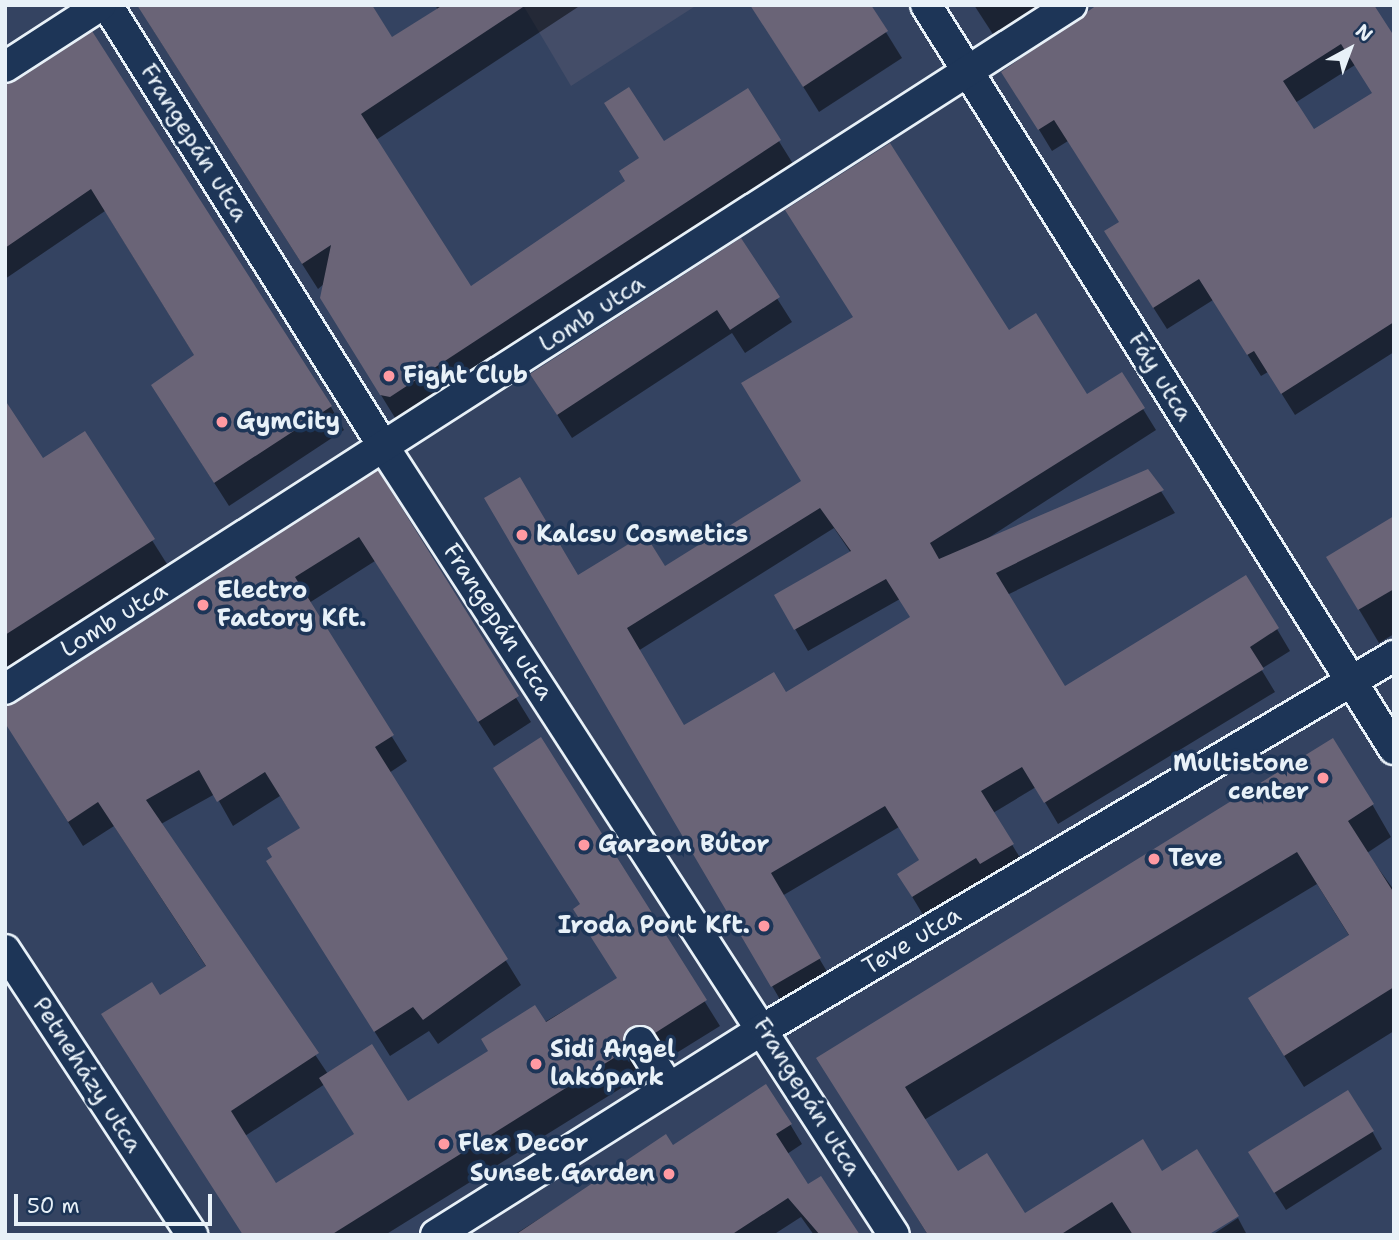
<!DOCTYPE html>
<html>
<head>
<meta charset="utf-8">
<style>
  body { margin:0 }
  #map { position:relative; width:1399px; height:1240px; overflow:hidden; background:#344361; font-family:"Shantell Sans",sans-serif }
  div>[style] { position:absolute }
  .built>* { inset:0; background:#444d68 }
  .shadow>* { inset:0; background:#0007 }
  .building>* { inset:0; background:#6a6477 }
  .roads { filter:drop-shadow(2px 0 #e8f1f8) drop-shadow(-2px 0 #e8f1f8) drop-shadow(0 2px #e8f1f8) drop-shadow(0 -2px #e8f1f8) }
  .minor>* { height:30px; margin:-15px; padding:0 15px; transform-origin:15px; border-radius:15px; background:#1d3557 }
  .dots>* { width:19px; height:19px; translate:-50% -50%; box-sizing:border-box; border:4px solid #1d3557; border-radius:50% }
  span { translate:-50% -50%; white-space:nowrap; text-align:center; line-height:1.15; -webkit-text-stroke:7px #1d3557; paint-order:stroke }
  .street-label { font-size:24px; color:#e8f1f8 }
  .poi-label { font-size:24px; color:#e8f1f8; font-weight:700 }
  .left { translate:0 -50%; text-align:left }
  .right { translate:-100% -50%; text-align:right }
  .frame { position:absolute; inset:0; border:7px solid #e8f1f8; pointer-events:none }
  .north { position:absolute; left:1315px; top:14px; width:70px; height:70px; -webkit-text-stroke:5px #1d3557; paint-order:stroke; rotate:41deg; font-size:19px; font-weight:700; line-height:28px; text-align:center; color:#e8f1f8 }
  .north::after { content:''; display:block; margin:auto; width:24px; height:32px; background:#e8f1f8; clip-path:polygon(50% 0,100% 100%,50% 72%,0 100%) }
  .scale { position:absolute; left:14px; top:1194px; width:198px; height:32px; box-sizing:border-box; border:4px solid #e8f1f8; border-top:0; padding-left:9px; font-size:21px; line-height:24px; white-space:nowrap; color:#e8f1f8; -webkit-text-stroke:5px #1d3557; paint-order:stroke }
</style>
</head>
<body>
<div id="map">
  <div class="built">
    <div style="clip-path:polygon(523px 5px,697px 5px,571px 86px)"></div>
  </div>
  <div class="shadow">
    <div style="clip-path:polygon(435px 5px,581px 5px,376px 140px,470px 289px,627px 182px,640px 159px,747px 90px,795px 167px,397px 421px,337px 324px,324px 284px,318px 289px,150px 25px,392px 40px,438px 10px)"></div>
    <div style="clip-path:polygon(752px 5px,869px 5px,902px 58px,819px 112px)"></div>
    <div style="clip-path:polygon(974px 5px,1055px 5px,998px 42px)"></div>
    <div style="clip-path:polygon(evenodd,1394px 39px,1394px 352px,1295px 415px,1268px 372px,1261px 376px,1213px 300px,1167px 329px,1119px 254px,1120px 222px,1068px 141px,1052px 151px,1004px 72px,1394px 39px,1355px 65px,1374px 94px,1314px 132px,1295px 103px,1355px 65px)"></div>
    <div style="clip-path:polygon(5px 87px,331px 407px,344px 430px,229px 506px,167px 409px,195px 356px,105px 211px,5px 279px)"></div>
    <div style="clip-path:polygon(740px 240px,792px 322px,745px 353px,732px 333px,572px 438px,532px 375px)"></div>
    <div style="clip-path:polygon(evenodd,1008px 332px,1087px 397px,1143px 409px,1156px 430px,982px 542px,1148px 471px,1175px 513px,1007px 595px,1064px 688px,1246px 577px,1290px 651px,1261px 669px,1275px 692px,1058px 824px,1036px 787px,993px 813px,1025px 866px,925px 918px,899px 875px,920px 861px,899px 827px,782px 896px,832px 980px,785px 1008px,486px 498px,578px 578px,664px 568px,803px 482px,1008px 332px,834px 528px,851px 553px,776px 596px,808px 651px,900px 599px,911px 618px,785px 695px,683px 727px,638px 651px,834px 528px)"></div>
    <div style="clip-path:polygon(85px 434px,167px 564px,5px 668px,5px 565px,42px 461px)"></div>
    <div style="clip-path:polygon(evenodd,377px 473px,531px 722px,494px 746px,375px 561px,309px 603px,407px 761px,389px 773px,521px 985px,438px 1044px,429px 1031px,390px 1056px,283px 886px,301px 828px,280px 796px,233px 826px,215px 794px,161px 824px,328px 1074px,407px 1103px,618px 979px,582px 906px,541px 740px,720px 1026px,670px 1057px,655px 1049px,644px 1053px,639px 1077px,385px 1235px,243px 1235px,159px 998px,207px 968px,114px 826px,83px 846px,12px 732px,377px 473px,325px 1084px,356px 1135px,275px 1185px,245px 1136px,325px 1084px)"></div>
    <div style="clip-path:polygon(1394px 518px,1394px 634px,1379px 643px,1348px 591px)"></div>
    <div style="clip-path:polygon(1372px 804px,1391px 837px,1367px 853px,1394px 890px,1394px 1031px,1304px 1087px,1269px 1032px,1350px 937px,1317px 884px,924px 1120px,957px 1174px,1024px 1215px,1142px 1141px,1132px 1234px,928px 1235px,838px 1091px)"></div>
    <div style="clip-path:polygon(790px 1124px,802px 1144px,787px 1154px,808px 1186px,858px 1235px,814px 1235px,801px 1217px,773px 1235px,514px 1235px,666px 1137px,673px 1148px)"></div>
    <div style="clip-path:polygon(1372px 1131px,1382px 1149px,1286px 1210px,1261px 1171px)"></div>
    <div style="clip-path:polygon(1238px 1218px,1247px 1235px,1212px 1235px)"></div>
  </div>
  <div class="building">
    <div style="clip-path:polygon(137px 5px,372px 5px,392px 37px,443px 5px,526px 5px,361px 114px,471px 286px,625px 181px,619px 171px,639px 158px,604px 103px,629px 87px,664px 141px,748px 88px,781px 140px,390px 397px,380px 395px,320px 298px,331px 245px,302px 264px)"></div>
    <div style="clip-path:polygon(750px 5px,871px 5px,888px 31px,803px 87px)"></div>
    <div style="clip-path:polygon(evenodd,1097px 5px,1374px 5px,1394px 36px,1394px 322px,1281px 394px,1254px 351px,1247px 355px,1199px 279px,1153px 308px,1104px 231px,1119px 222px,1054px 120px,1038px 130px,1001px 72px,1097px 5px,1341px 44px,1372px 93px,1314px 129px,1283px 81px,1341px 44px)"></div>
    <div style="clip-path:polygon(92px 31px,332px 406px,214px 483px,151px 385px,194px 355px,91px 189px,5px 248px,5px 84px)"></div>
    <div style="clip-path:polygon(evenodd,890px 143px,1009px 330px,1036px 313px,1087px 394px,1122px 372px,1145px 408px,930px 543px,939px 559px,1148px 469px,1164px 490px,996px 573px,1065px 686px,1246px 575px,1279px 628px,1250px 647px,1264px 669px,1044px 803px,1022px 767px,981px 791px,1014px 844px,980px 864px,976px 858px,912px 897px,897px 874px,919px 860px,885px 806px,771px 873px,821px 958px,771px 987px,484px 498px,520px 477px,578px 575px,645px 534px,665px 566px,801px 481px,741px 383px,853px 317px,785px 210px,890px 143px,820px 508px,851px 551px,774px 595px,794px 630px,886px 579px,910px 617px,786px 692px,774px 672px,684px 725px,627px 628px,820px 508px)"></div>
    <div style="clip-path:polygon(741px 238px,780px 297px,730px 330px,717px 310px,557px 415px,530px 374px)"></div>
    <div style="clip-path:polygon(5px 400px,43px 458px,85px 431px,155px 539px,5px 635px)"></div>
    <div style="clip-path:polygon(378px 470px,519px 696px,478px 722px,359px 537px,295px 577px,394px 735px,375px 747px,508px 959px,423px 1020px,413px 1007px,374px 1032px,266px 861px,272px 857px,267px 848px,300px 828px,265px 772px,217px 802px,199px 770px,146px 800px,319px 1053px,231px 1111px,276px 1183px,354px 1134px,319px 1078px,372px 1044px,408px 1101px,488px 1051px,481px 1039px,535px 1005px,546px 1022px,617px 978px,573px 909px,580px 904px,493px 768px,541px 737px,707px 1000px,655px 1033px,640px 1025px,630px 1028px,625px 1051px,331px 1235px,243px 1235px,101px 1014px,152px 982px,160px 995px,206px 966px,98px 802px,68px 822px,5px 723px,5px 706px)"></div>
    <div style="clip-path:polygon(1394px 516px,1394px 589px,1358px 610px,1326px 557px)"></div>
    <div style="clip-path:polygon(1333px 738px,1374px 804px,1348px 821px,1394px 893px,1394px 987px,1284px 1056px,1248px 998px,1349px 935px,1297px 852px,905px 1087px,958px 1171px,987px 1153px,1025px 1213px,1143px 1139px,1162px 1171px,1197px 1149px,1239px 1216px,1208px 1235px,1133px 1235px,1112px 1202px,1060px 1235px,928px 1235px,816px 1058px)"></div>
    <div style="clip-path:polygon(766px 1084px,792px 1124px,776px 1134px,808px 1184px,821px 1176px,860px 1235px,820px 1235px,788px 1198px,731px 1235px,515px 1235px,666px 1134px,673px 1145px)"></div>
    <div style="clip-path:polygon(1348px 1090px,1374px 1131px,1274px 1193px,1248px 1152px)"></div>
  </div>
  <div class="roads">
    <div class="minor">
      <div style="left:107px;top:5px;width:524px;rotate:57.95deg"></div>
      <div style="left:385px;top:449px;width:936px;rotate:57.07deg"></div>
      <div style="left:926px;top:5px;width:879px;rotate:57.83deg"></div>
      <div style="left:5px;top:67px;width:114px;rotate:-32.9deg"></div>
      <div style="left:5px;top:689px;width:1267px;rotate:-32.69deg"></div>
      <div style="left:5px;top:950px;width:341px;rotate:56.7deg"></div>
      <div style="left:640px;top:1042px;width:54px;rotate:57.8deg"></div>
      <div style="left:436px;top:1235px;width:389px;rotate:-32.2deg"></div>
      <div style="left:765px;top:1028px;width:731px;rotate:-30.6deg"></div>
    </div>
  </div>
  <div class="dots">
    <div style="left:389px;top:376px;background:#ff9aa2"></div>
    <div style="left:222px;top:422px;background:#ff9aa2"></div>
    <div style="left:522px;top:535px;background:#ff9aa2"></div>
    <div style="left:203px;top:605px;background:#ff9aa2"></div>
    <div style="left:1323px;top:778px;background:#ff9aa2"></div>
    <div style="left:584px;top:845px;background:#ff9aa2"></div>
    <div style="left:1154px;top:859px;background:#ff9aa2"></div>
    <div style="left:764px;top:926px;background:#ff9aa2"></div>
    <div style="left:536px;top:1064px;background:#ff9aa2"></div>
    <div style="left:444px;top:1144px;background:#ff9aa2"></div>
    <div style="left:669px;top:1174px;background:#ff9aa2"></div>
  </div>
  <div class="street-label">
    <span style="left:194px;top:143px;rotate:58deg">Frangepán utca</span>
    <span style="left:592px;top:314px;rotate:-33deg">Lomb utca</span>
    <span style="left:1160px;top:377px;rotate:58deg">Fáy utca</span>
    <span style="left:114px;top:620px;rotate:-32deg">Lomb utca</span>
    <span style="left:498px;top:622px;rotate:57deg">Frangepán utca</span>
    <span style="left:912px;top:941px;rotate:-31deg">Teve utca</span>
    <span style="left:87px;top:1075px;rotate:57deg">Petneházy utca</span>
    <span style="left:807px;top:1097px;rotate:58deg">Frangepán utca</span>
  </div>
  <div class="poi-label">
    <span class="left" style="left:403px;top:376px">Fight Club</span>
    <span class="left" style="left:236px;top:422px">GymCity</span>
    <span class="left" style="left:536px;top:535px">Kalcsu Cosmetics</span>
    <span class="left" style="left:217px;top:605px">Electro<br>Factory Kft.</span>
    <span class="right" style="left:1309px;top:778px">Multistone<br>center</span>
    <span class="left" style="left:598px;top:845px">Garzon Bútor</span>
    <span class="left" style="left:1168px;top:859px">Teve</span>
    <span class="right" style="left:750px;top:926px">Iroda Pont Kft.</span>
    <span class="left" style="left:550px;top:1064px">Sidi Angel<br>lakópark</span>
    <span class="left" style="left:458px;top:1144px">Flex Decor</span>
    <span class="right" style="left:655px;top:1174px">Sunset Garden</span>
  </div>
  <div class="frame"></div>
  <div class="north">N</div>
  <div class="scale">50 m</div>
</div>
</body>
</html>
